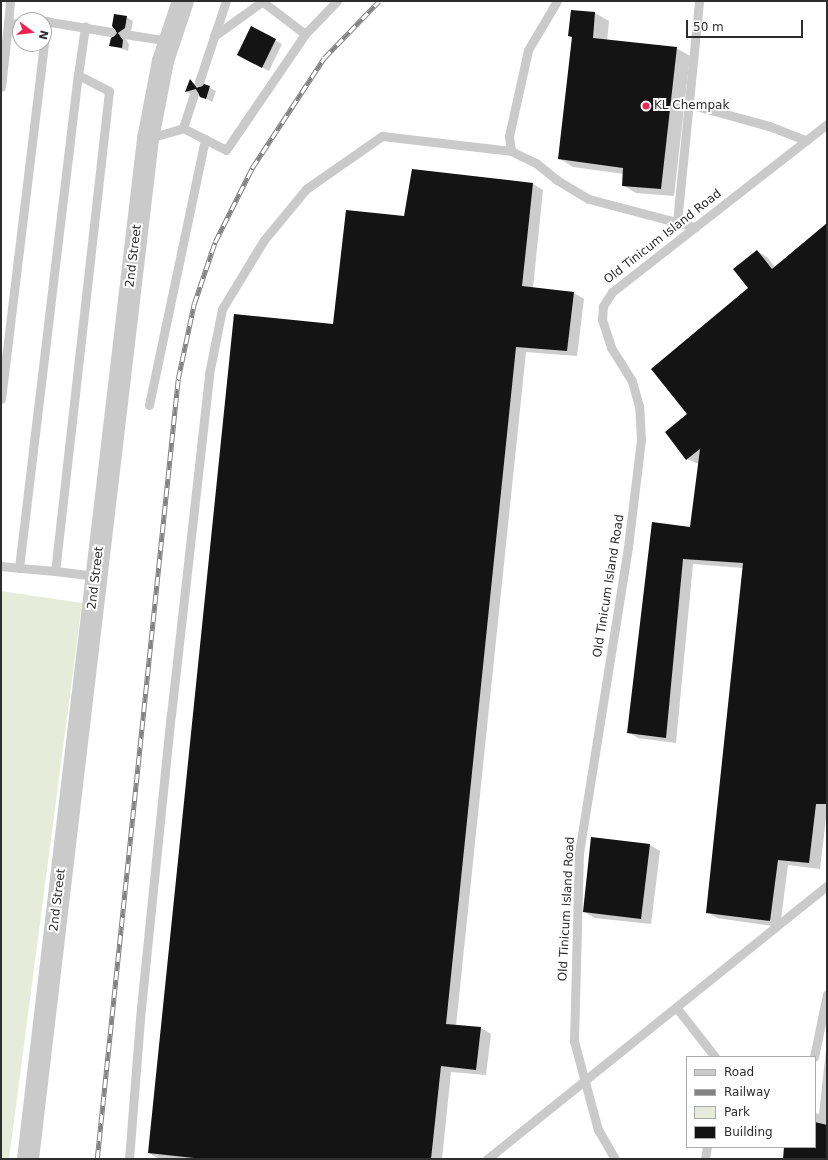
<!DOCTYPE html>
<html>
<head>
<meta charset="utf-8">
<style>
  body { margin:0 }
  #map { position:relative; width:828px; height:1160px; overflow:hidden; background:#fff; font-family:"DejaVu Sans",sans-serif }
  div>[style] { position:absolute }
  .green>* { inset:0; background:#e6ecd9 }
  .shadow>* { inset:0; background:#0003 }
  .building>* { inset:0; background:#141414 }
  .service>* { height:9px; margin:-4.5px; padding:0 4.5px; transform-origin:4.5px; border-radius:4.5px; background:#cacaca }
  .tertiary>* { height:22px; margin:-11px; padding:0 11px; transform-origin:11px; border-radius:11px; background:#cacaca }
  .rail>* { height:4.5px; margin-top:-2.25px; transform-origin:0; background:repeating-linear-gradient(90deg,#fff 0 9px,#828282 0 18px); box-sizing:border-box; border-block:1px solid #828282 }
  .dots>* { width:11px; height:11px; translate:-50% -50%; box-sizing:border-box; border:2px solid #fff; border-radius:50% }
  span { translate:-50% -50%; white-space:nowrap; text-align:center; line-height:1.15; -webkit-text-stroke:4px #fff; paint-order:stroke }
  .poi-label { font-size:12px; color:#2d2d2d }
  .left { translate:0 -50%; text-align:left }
  .street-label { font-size:12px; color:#2d2d2d }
  .frame { position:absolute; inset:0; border:2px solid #2d2d2d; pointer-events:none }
  .legend { position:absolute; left:686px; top:1056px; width:130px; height:92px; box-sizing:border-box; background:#fff; border:1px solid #ababab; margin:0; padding:5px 7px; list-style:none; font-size:12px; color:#2d2d2d }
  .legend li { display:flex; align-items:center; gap:8px; height:20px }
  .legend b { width:20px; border:1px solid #ababab }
  .north { position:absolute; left:12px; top:12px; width:40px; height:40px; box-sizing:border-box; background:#fff; border:1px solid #ababab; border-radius:50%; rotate:105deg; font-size:11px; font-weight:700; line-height:16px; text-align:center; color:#2d2d2d }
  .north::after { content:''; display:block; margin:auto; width:14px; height:18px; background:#f02250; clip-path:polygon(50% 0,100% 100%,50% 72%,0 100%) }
  .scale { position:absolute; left:686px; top:20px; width:117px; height:18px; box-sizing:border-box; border:2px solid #2d2d2d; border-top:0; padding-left:5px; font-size:12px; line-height:14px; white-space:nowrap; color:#2d2d2d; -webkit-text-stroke:3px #fff; paint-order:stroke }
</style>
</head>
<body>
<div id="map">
  <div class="green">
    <div style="clip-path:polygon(1px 591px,82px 603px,9px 1159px,1px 1159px)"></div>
  </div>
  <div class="shadow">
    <div style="clip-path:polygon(571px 11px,595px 13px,609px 21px,607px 41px,676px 48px,690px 56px,674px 196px,636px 193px,623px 185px,624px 174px,573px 167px,560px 159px,573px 38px,569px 35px)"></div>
    <div style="clip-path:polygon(126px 17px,133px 21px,131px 32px,124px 37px,129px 44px,128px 51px,110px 45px,111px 38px,118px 33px)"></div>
    <div style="clip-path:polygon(252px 28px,282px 44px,269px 71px,245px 58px)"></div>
    <div style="clip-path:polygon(191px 81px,199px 87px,204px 85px,216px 91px,212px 102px,199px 94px,193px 95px,187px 92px)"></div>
    <div style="clip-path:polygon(533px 184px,543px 190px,533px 288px,574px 293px,584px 299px,577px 356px,526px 352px,456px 1026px,481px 1028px,491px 1034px,486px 1075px,451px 1072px,442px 1159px,159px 1159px,149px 1153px,334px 325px,405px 217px)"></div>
    <div style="clip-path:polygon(827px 225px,827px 810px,820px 869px,788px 865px,780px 927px,717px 918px,707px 912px,743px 568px,693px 564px,676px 743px,638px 738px,628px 732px,691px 528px,699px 464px,687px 459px,688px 414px,750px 288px,757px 251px,767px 257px,775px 267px)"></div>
    <div style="clip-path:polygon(650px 845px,660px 851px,651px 924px,595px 918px,584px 912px)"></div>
    <div style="clip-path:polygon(827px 1041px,827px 1159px,784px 1159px,785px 1147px,815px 1147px,815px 1113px,819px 1114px)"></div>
  </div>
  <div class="building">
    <div style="clip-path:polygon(571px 10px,595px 12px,593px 38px,677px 47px,661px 189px,622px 186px,623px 168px,558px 159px,572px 37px,568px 36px)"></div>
    <div style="clip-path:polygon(114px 14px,127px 16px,125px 28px,118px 33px,123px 40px,122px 48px,109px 46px,111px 38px,117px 33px,112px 26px)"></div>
    <div style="clip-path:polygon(251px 26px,276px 39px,262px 68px,237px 55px)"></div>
    <div style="clip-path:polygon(190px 79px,197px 88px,204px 84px,210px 86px,206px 99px,200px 97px,196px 89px,185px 92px)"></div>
    <div style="clip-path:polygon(412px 169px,533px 183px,522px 286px,574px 292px,567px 351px,516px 347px,446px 1024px,481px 1027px,476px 1070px,441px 1066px,431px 1159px,203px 1159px,148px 1153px,234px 314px,333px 324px,346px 210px,404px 216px)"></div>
    <div style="clip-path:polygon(827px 223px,827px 804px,816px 804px,809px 863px,778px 860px,770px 921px,706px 913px,743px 563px,683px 559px,666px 738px,627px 733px,652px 522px,690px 527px,700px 449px,686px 460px,665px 432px,687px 414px,651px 369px,748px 288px,733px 269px,757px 250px,772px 269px)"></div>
    <div style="clip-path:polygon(591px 837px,650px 844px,641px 919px,583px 912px)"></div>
    <div style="clip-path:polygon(815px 1122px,827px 1125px,827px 1159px,783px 1159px,784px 1147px,815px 1147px)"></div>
  </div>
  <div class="service">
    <div style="left:263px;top:2px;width:53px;rotate:37.3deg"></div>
    <div style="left:44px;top:21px;width:68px;rotate:9.3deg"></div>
    <div style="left:8px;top:24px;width:23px;rotate:-85deg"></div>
    <div style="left:124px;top:34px;width:47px;rotate:8.7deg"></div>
    <div style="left:214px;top:36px;width:60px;rotate:-35.5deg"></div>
    <div style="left:78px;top:75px;width:35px;rotate:27deg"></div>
    <div style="left:109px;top:91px;width:483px;rotate:96.4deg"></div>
    <div style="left:55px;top:571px;width:36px;rotate:-175deg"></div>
    <div style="left:19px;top:568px;width:497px;rotate:-83.2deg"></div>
    <div style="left:78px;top:75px;width:49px;rotate:-81.7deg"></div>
    <div style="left:199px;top:82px;width:85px;rotate:-71.6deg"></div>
    <div style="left:1px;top:87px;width:63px;rotate:-83.7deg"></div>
    <div style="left:8px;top:24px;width:12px;rotate:-5deg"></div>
    <div style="left:689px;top:104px;width:83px;rotate:15.4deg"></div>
    <div style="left:769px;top:126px;width:40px;rotate:21deg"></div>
    <div style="left:183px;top:128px;width:48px;rotate:27.1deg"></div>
    <div style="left:226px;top:150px;width:140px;rotate:-55.7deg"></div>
    <div style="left:305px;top:34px;width:46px;rotate:-45.9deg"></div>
    <div style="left:149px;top:138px;width:35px;rotate:-16deg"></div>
    <div style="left:183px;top:128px;width:35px;rotate:-72deg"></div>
    <div style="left:511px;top:151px;width:15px;rotate:-98deg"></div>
    <div style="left:509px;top:136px;width:88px;rotate:-77.5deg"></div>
    <div style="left:528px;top:50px;width:57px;rotate:-59.4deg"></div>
    <div style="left:677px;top:222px;width:222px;rotate:-84.3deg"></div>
    <div style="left:1px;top:399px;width:381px;rotate:-83.1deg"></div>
    <div style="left:149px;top:405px;width:272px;rotate:-78.1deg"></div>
    <div style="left:1px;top:566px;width:18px;rotate:6deg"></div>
    <div style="left:55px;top:571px;width:41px;rotate:7deg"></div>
    <div style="left:676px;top:1007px;width:63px;rotate:52deg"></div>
    <div style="left:814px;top:1057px;width:64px;rotate:-78.3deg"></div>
    <div style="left:129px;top:1159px;width:141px;rotate:-85.5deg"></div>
    <div style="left:140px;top:1018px;width:305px;rotate:-84.2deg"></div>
    <div style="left:171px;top:715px;width:343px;rotate:-83.6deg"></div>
    <div style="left:209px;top:374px;width:66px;rotate:-78.7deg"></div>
    <div style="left:222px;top:309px;width:81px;rotate:-58.7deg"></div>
    <div style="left:264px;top:240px;width:66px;rotate:-50.5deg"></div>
    <div style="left:306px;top:189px;width:93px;rotate:-34.9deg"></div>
    <div style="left:382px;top:136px;width:130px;rotate:6.6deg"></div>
    <div style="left:511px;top:151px;width:28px;rotate:26deg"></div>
    <div style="left:536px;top:163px;width:27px;rotate:39deg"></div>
    <div style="left:557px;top:180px;width:37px;rotate:31deg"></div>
    <div style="left:589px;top:199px;width:110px;rotate:14.8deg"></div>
    <div style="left:487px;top:1159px;width:436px;rotate:-38.8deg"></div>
    <div style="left:615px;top:1159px;width:34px;rotate:-120deg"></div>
    <div style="left:598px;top:1130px;width:92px;rotate:-105.1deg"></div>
    <div style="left:574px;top:1041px;width:188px;rotate:-88.5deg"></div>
    <div style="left:579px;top:853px;width:310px;rotate:-80.9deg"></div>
    <div style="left:628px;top:547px;width:108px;rotate:-83.1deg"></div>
    <div style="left:641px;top:440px;width:34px;rotate:-93deg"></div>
    <div style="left:639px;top:406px;width:26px;rotate:-106deg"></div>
    <div style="left:632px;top:381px;width:40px;rotate:-122deg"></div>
    <div style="left:611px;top:347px;width:28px;rotate:-108deg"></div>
    <div style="left:602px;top:320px;width:14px;rotate:-86deg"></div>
    <div style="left:603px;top:306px;width:17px;rotate:-57deg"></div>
    <div style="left:612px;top:292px;width:273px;rotate:-38deg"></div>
    <div style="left:705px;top:1159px;width:12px;rotate:-81deg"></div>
  </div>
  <div class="tertiary">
    <div style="left:28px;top:1159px;width:1027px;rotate:-83.29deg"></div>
    <div style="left:148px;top:139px;width:79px;rotate:-79.1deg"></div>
    <div style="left:163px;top:61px;width:63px;rotate:-71.6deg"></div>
  </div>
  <div class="rail">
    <div style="left:97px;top:1159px;width:784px;rotate:-84.07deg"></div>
    <div style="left:178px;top:379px;width:77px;rotate:-78deg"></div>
    <div style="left:194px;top:304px;width:65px;rotate:-71.3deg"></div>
    <div style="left:215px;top:242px;width:83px;rotate:-63.4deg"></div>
    <div style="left:252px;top:168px;width:131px;rotate:-56.8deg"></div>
    <div style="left:324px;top:58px;width:79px;rotate:-46deg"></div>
  </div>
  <div class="dots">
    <div style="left:646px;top:106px;background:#f02250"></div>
  </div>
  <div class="poi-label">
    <span class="left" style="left:654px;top:106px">KL Chempak</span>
  </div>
  <div class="street-label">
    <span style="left:663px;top:237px;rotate:-38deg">Old Tinicum Island Road</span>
    <span style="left:134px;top:256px;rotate:-83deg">2nd Street</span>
    <span style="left:96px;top:578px;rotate:-83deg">2nd Street</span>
    <span style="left:609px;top:586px;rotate:-81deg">Old Tinicum Island Road</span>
    <span style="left:58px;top:900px;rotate:-83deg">2nd Street</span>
    <span style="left:567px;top:909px;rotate:-87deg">Old Tinicum Island Road</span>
  </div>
  <div class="frame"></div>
  <ul class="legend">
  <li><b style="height:5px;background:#cacaca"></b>Road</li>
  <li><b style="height:5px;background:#828282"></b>Railway</li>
  <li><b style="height:11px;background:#e6ecd9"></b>Park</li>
  <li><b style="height:11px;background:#141414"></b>Building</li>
  </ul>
  <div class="north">N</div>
  <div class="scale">50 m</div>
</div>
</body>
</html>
